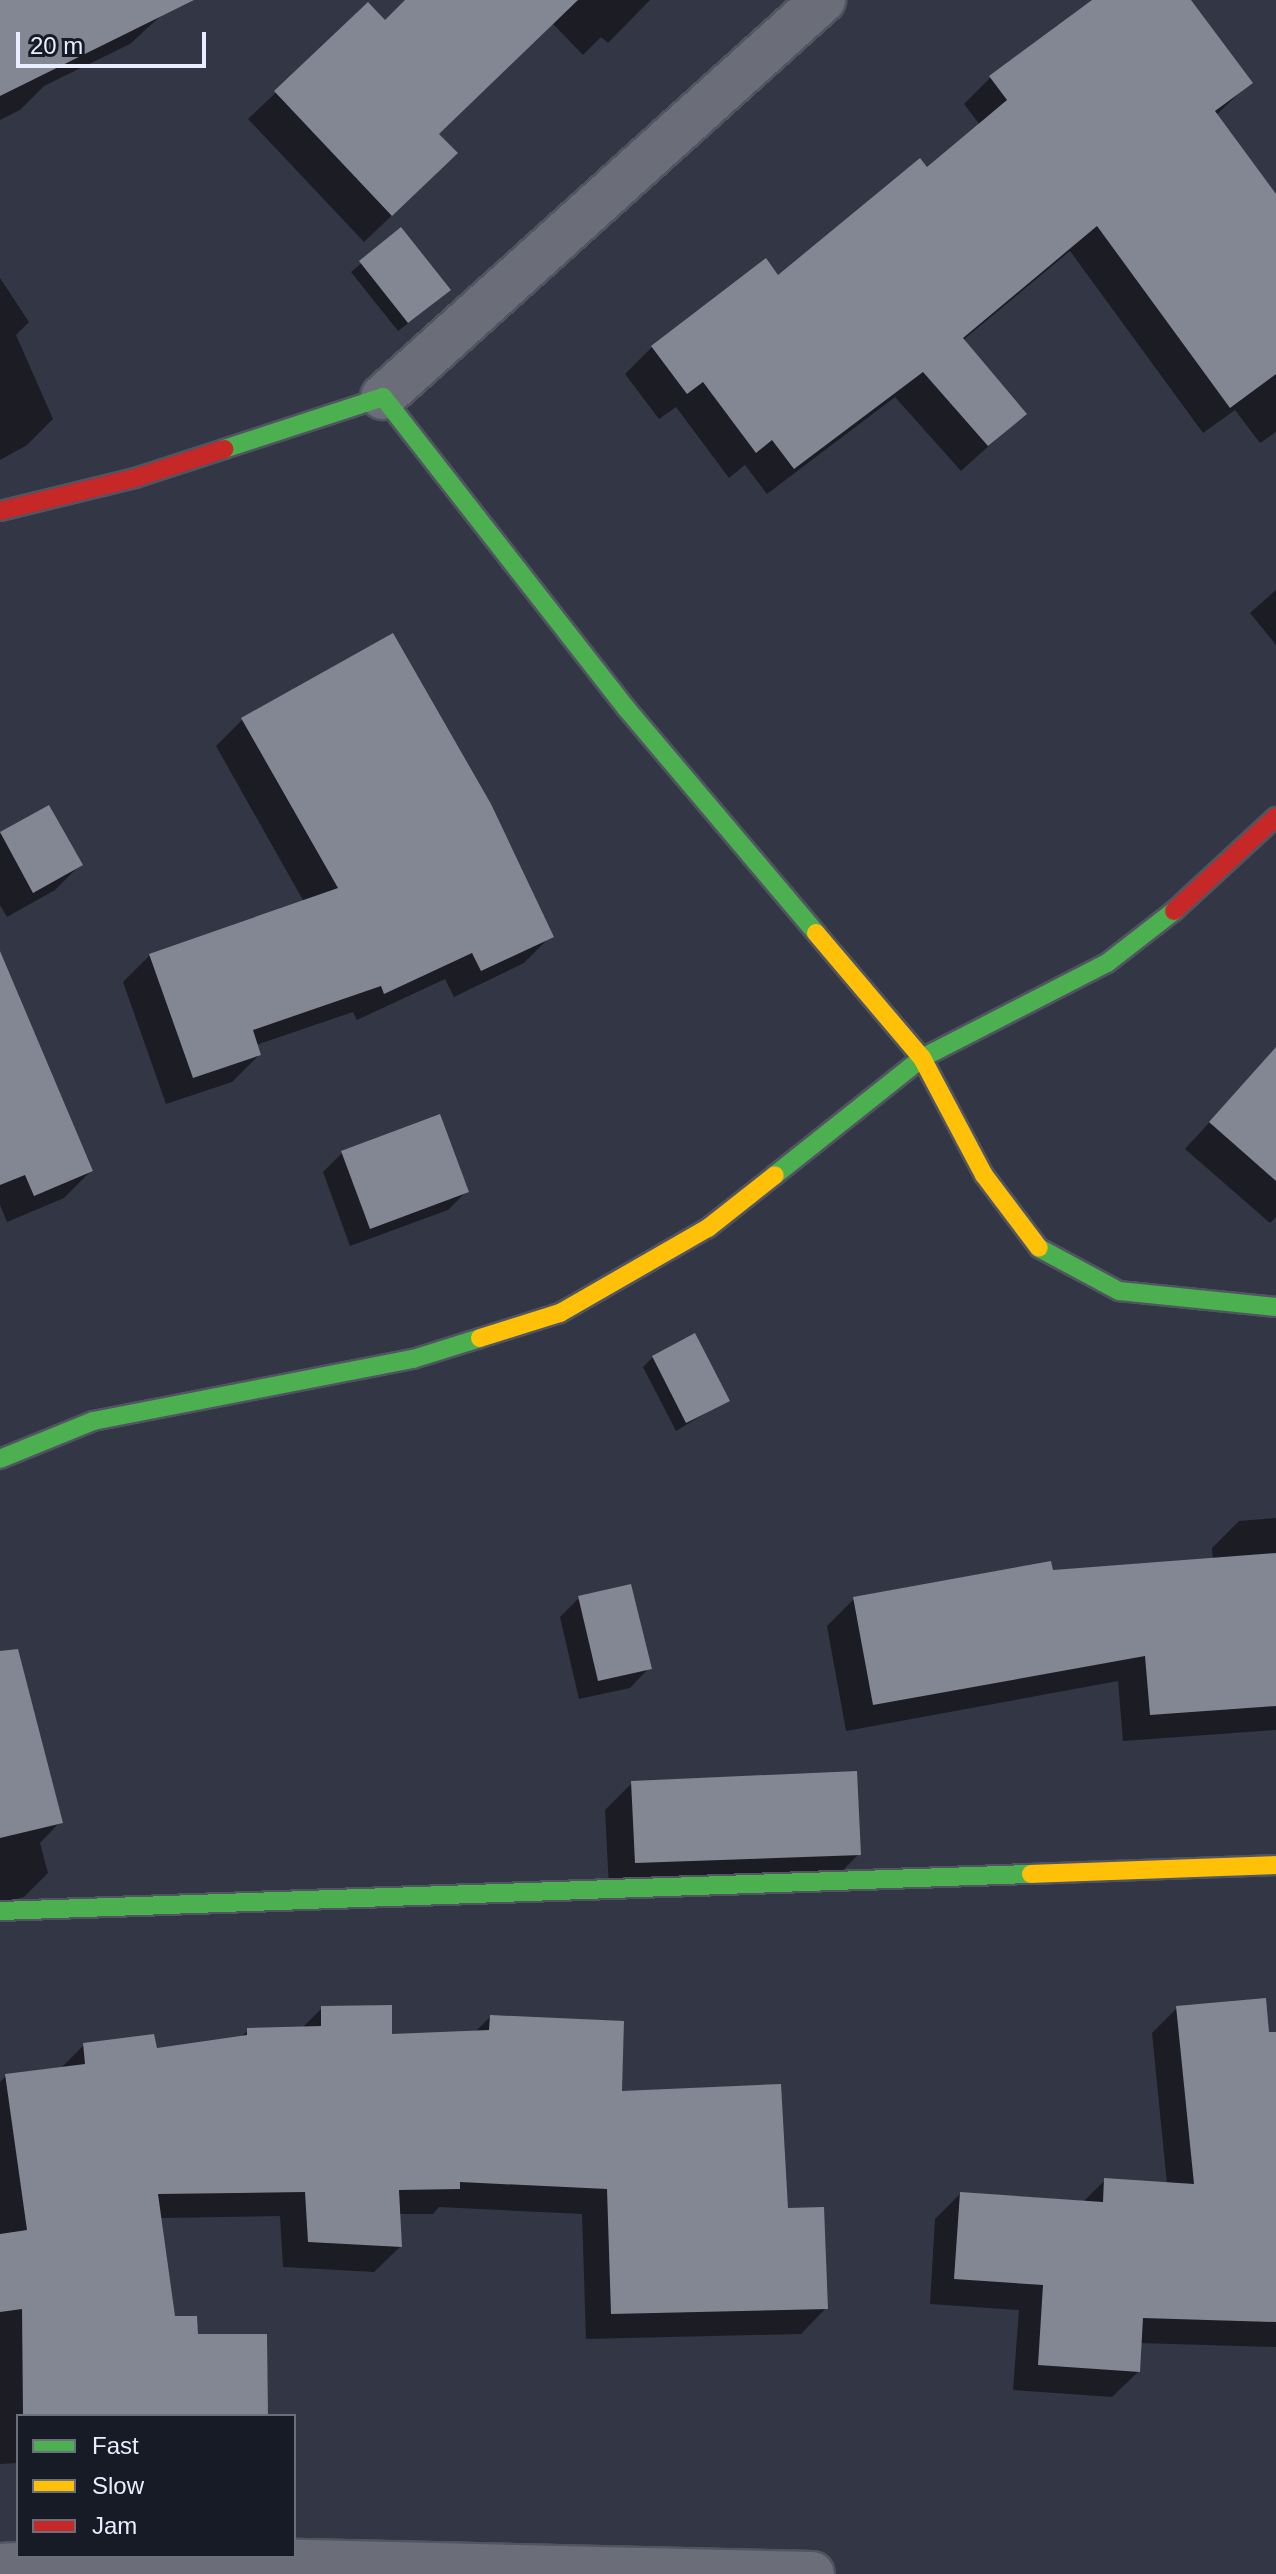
<!DOCTYPE html>
<html>
<head>
<meta charset="utf-8">
<style>
  body { margin:0 }
  #map { position:relative; width:1276px; height:2574px; overflow:hidden; background:#333644; font-family:Helvetica,sans-serif }
  div>[style] { position:absolute }
  .shadow>* { inset:0; background:#0007 }
  .building>* { inset:0; background:#838693 }
  .roads { filter:drop-shadow(2px 0 #515461) drop-shadow(-2px 0 #515461) drop-shadow(0 2px #515461) drop-shadow(0 -2px #515461) }
  .street>* { height:44px; margin:-22px; padding:0 22px; transform-origin:22px; border-radius:22px; background:#6b6e79 }
  .fast>* { height:18px; margin:-9px; padding:0 9px; transform-origin:9px; border-radius:9px; background:#4caf50 }
  .slow>* { height:18px; margin:-9px; padding:0 9px; transform-origin:9px; border-radius:9px; background:#ffc107 }
  .jam>* { height:18px; margin:-9px; padding:0 9px; transform-origin:9px; border-radius:9px; background:#c62828 }
  span { translate:-50% -50%; white-space:nowrap; text-align:center; line-height:1.15; -webkit-text-stroke:8px #171b26; paint-order:stroke }
  .legend { position:absolute; left:16px; top:2414px; width:280px; height:144px; box-sizing:border-box; background:#171b26; border:2px solid #6b6f7d; margin:0; padding:10px 14px; list-style:none; font-size:24px; color:#e8edff }
  .legend li { display:flex; align-items:center; gap:16px; height:40px }
  .legend b { width:40px; border:2px solid #6b6f7d }
  .scale { position:absolute; left:16px; top:32px; width:190px; height:36px; box-sizing:border-box; border:4px solid #e8edff; border-top:0; padding-left:10px; font-size:24px; line-height:28px; white-space:nowrap; color:#e8edff; -webkit-text-stroke:6px #171b26; paint-order:stroke }
</style>
</head>
<body>
<div id="map">
  <div class="shadow">
    <div style="clip-path:polygon(0 0,178px 0,130px 44px,44px 86px,20px 110px,0 120px)"></div>
    <div style="clip-path:polygon(408px 0,650px 0,608px 43px,601px 37px,583px 55px,552px 23px,437px 134px,429px 180px,364px 242px,248px 119px,368px 5px,384px 22px)"></div>
    <div style="clip-path:polygon(1096px 0,1188px 0,1250px 83px,1216px 115px,1276px 198px,1276px 432px,1260px 443px,1235px 410px,1203px 433px,1070px 251px,962px 341px,1024px 414px,961px 471px,895px 397px,767px 494px,745px 465px,729px 478px,676px 407px,659px 419px,625px 374px,652px 347px,765px 261px,778px 278px,926px 170px,980px 125px,964px 104px,991px 77px)"></div>
    <div style="clip-path:polygon(401px 230px,439px 299px,398px 331px,351px 272px)"></div>
    <div style="clip-path:polygon(0 278px,29px 322px,16px 335px,53px 419px,27px 445px,0 460px)"></div>
    <div style="clip-path:polygon(1276px 590px,1276px 645px,1250px 613px)"></div>
    <div style="clip-path:polygon(243px 719px,551px 936px,524px 963px,454px 997px,445px 979px,357px 1020px,353px 1012px,256px 1045px,259px 1055px,232px 1082px,166px 1104px,123px 982px,150px 955px,304px 902px,216px 746px)"></div>
    <div style="clip-path:polygon(48px 808px,81px 864px,55px 890px,7px 917px,0 905px,0 834px)"></div>
    <div style="clip-path:polygon(0 1048px,91px 1171px,64px 1198px,7px 1222px,0 1205px)"></div>
    <div style="clip-path:polygon(1265px 1062px,1276px 1072px,1276px 1217px,1270px 1223px,1185px 1149px)"></div>
    <div style="clip-path:polygon(342px 1153px,467px 1191px,448px 1210px,350px 1246px,323px 1172px)"></div>
    <div style="clip-path:polygon(653px 1357px,727px 1400px,676px 1431px,643px 1367px)"></div>
    <div style="clip-path:polygon(1276px 1518px,1276px 1730px,1123px 1741px,1118px 1681px,846px 1731px,827px 1626px,854px 1599px,1051px 1572px,1213px 1560px,1212px 1548px,1239px 1521px)"></div>
    <div style="clip-path:polygon(579px 1598px,649px 1668px,630px 1688px,579px 1699px,560px 1617px)"></div>
    <div style="clip-path:polygon(0 1725px,60px 1822px,40px 1843px,48px 1873px,24px 1897px,0 1903px)"></div>
    <div style="clip-path:polygon(632px 1783px,859px 1854px,832px 1881px,609px 1889px,605px 1810px)"></div>
    <div style="clip-path:polygon(322px 2008px,390px 2036px,474px 2033px,490px 2017px,620px 2093px,786px 2210px,826px 2308px,801px 2334px,586px 2339px,582px 2214px,439px 2207px,433px 2214px,398px 2214px,400px 2247px,374px 2272px,283px 2267px,280px 2216px,159px 2218px,174px 2318px,266px 2416px,18px 2416px,18px 2463px,0 2464px,0 2082px,6px 2076px,60px 2069px,84px 2045px,155px 2050px,240px 2038px,248px 2030px,301px 2029px)"></div>
    <div style="clip-path:polygon(1177px 2008px,1276px 2034px,1276px 2347px,1139px 2343px,1138px 2372px,1112px 2397px,1013px 2390px,1019px 2310px,930px 2304px,935px 2219px,960px 2194px,1082px 2203px,1105px 2180px,1167px 2184px,1152px 2033px)"></div>
  </div>
  <div class="building">
    <div style="clip-path:polygon(0 0,194px 0,0 96px)"></div>
    <div style="clip-path:polygon(405px 0,578px 0,439px 134px,458px 153px,392px 216px,274px 91px,368px 2px,385px 20px)"></div>
    <div style="clip-path:polygon(1092px 0,1191px 0,1253px 83px,1215px 111px,1276px 194px,1276px 374px,1230px 408px,1097px 226px,963px 338px,1027px 414px,988px 446px,923px 372px,794px 469px,772px 440px,756px 453px,703px 382px,687px 394px,651px 346px,766px 258px,778px 275px,920px 158px,927px 167px,1007px 100px,989px 76px)"></div>
    <div style="clip-path:polygon(401px 227px,451px 290px,408px 323px,359px 261px)"></div>
    <div style="clip-path:polygon(393px 633px,491px 804px,554px 937px,481px 971px,472px 953px,384px 994px,381px 986px,253px 1030px,261px 1055px,193px 1078px,149px 954px,338px 888px,241px 718px)"></div>
    <div style="clip-path:polygon(49px 805px,83px 865px,33px 893px,0 832px)"></div>
    <div style="clip-path:polygon(0 951px,93px 1171px,34px 1196px,25px 1175px,0 1185px)"></div>
    <div style="clip-path:polygon(1276px 1047px,1276px 1181px,1209px 1122px)"></div>
    <div style="clip-path:polygon(440px 1114px,469px 1192px,370px 1229px,341px 1151px)"></div>
    <div style="clip-path:polygon(695px 1333px,730px 1401px,686px 1423px,652px 1356px)"></div>
    <div style="clip-path:polygon(1276px 1553px,1276px 1706px,1150px 1715px,1145px 1656px,873px 1705px,853px 1597px,1051px 1561px,1053px 1570px)"></div>
    <div style="clip-path:polygon(631px 1584px,652px 1669px,598px 1681px,578px 1596px)"></div>
    <div style="clip-path:polygon(18px 1649px,63px 1823px,0 1838px,0 1651px)"></div>
    <div style="clip-path:polygon(857px 1771px,861px 1855px,635px 1863px,631px 1781px)"></div>
    <div style="clip-path:polygon(1266px 1998px,1269px 2032px,1276px 2032px,1276px 2322px,1143px 2318px,1140px 2372px,1038px 2365px,1043px 2285px,954px 2279px,960px 2192px,1103px 2202px,1104px 2178px,1194px 2184px,1176px 2006px)"></div>
    <div style="clip-path:polygon(392px 2005px,392px 2034px,489px 2030px,490px 2015px,624px 2021px,622px 2091px,781px 2084px,788px 2208px,824px 2207px,828px 2309px,611px 2314px,607px 2189px,460px 2182px,460px 2189px,399px 2190px,402px 2247px,308px 2242px,305px 2192px,158px 2194px,175px 2316px,197px 2316px,198px 2334px,267px 2334px,268px 2416px,23px 2416px,22px 2309px,0 2312px,0 2234px,27px 2230px,5px 2074px,85px 2064px,83px 2043px,154px 2034px,157px 2048px,247px 2035px,247px 2028px,321px 2026px,321px 2006px)"></div>
  </div>
  <div class="roads">
    <div class="street">
      <div style="left:383px;top:397px;width:593px;rotate:-42.06deg"></div>
      <div style="left:0;top:2566px;width:135px;rotate:-3.4deg"></div>
      <div style="left:135px;top:2558px;width:677px;rotate:1.35deg"></div>
    </div>
    <div class="fast">
      <div style="left:224px;top:449px;width:167px;rotate:-18.1deg"></div>
      <div style="left:383px;top:397px;width:395px;rotate:52deg"></div>
      <div style="left:626px;top:708px;width:294px;rotate:49.8deg"></div>
      <div style="left:775px;top:1175px;width:188px;rotate:-38.5deg"></div>
      <div style="left:922px;top:1058px;width:208px;rotate:-27.2deg"></div>
      <div style="left:1107px;top:963px;width:85px;rotate:-37.8deg"></div>
      <div style="left:1039px;top:1248px;width:91px;rotate:28.3deg"></div>
      <div style="left:1119px;top:1291px;width:158px;rotate:5.8deg"></div>
      <div style="left:0;top:1459px;width:100px;rotate:-22.2deg"></div>
      <div style="left:93px;top:1421px;width:326px;rotate:-11deg"></div>
      <div style="left:413px;top:1359px;width:70px;rotate:-17.4deg"></div>
      <div style="left:0;top:1911px;width:1032px;rotate:-2.06deg"></div>
    </div>
    <div class="slow">
      <div style="left:816px;top:933px;width:164px;rotate:49.7deg"></div>
      <div style="left:922px;top:1058px;width:132px;rotate:62.1deg"></div>
      <div style="left:984px;top:1175px;width:91px;rotate:53deg"></div>
      <div style="left:480px;top:1338px;width:84px;rotate:-17.4deg"></div>
      <div style="left:560px;top:1313px;width:171px;rotate:-29.9deg"></div>
      <div style="left:708px;top:1228px;width:85px;rotate:-38.3deg"></div>
      <div style="left:1031px;top:1874px;width:245px;rotate:-2.1deg"></div>
    </div>
    <div class="jam">
      <div style="left:0;top:511px;width:139px;rotate:-13.7deg"></div>
      <div style="left:135px;top:478px;width:94px;rotate:-18deg"></div>
      <div style="left:1174px;top:911px;width:139px;rotate:-42.7deg"></div>
    </div>
  </div>
  <ul class="legend">
  <li><b style="height:10px;background:#4caf50"></b>Fast</li>
  <li><b style="height:10px;background:#ffc107"></b>Slow</li>
  <li><b style="height:10px;background:#c62828"></b>Jam</li>
  </ul>
  <div class="scale">20 m</div>
</div>
</body>
</html>
